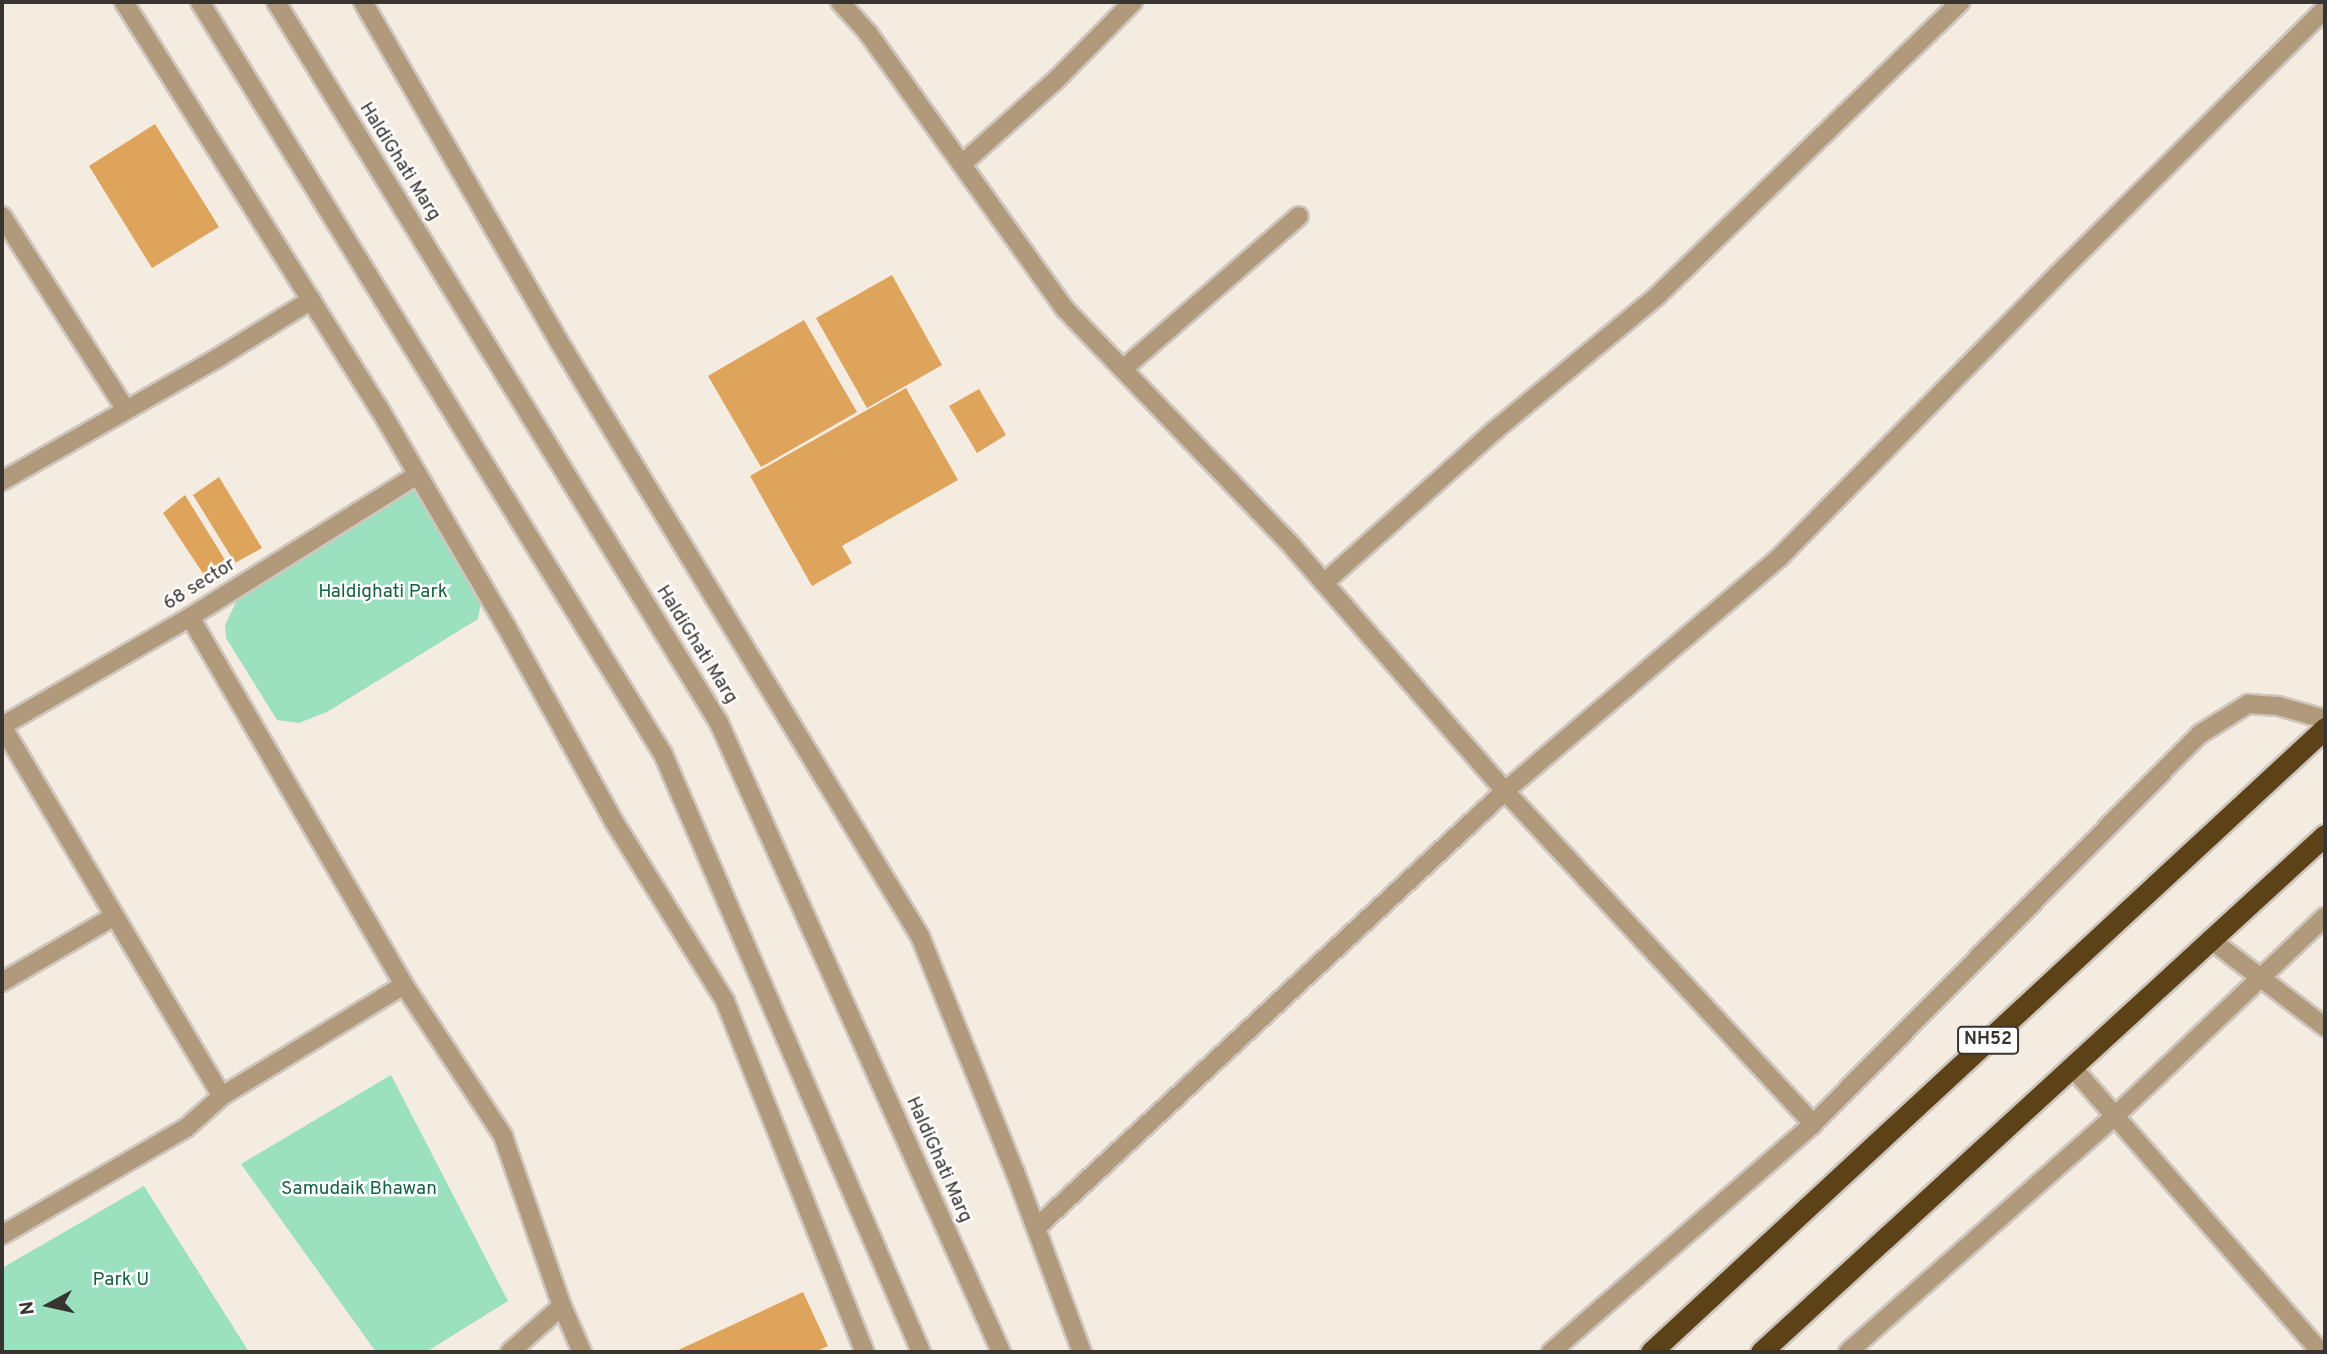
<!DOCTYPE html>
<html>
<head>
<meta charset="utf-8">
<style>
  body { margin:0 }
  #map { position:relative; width:2327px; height:1354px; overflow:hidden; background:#f4ebe1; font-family:Overpass,sans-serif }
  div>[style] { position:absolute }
  .green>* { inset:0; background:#9be1bf }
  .building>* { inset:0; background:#dfa45b }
  .roads { filter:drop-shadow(2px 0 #cec6be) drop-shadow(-2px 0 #cec6be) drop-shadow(0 2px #cec6be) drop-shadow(0 -2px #cec6be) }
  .minor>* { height:18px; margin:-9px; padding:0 9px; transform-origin:9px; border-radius:9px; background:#b19a7b }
  .highway>* { height:21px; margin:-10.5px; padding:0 10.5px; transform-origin:10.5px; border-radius:10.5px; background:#5d4217 }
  span { translate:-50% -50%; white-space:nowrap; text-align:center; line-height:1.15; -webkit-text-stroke:5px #fff; paint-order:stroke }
  .shield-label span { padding:2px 5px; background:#fff; border:2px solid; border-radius:5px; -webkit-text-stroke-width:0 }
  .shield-label { font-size:18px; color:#383430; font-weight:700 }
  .street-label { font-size:19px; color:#383430 }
  .park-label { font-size:19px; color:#156245 }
  .frame { position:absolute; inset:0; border:4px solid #383430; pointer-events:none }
  .north { position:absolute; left:14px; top:1270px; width:70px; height:70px; -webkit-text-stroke:5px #fff; paint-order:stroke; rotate:262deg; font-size:19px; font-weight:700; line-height:28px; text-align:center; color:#383430 }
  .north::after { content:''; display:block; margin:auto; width:24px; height:32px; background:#383430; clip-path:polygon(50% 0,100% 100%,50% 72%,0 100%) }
</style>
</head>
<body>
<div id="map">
  <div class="green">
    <div style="clip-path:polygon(406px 491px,417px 492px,423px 498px,482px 597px,478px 619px,327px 712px,299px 723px,277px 720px,226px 638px,225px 625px,237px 600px)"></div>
    <div style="clip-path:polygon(391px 1075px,508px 1301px,426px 1352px,376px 1352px,241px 1164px)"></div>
    <div style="clip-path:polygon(144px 1186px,249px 1352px,2px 1352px,2px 1268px)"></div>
  </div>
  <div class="building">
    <div style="clip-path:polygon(155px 124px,219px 227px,152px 268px,89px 166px)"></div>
    <div style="clip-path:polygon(892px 275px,942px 365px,867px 408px,816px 318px)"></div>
    <div style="clip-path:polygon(804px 320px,857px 412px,761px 467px,708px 376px)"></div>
    <div style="clip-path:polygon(906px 388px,958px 480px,842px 546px,852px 563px,812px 586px,750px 476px)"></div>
    <div style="clip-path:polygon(979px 389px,1006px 435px,977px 453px,949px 406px)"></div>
    <div style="clip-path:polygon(219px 477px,262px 548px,235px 563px,193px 495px)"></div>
    <div style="clip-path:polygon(185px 495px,230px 568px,208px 581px,163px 513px)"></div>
    <div style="clip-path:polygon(803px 1292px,828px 1346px,815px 1352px,674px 1352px)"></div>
  </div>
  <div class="roads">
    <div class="minor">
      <div style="left:124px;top:2px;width:479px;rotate:57.9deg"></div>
      <div style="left:379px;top:408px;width:252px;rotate:59.8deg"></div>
      <div style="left:506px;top:626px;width:227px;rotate:61.1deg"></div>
      <div style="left:616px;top:825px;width:207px;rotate:58.2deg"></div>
      <div style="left:725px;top:1001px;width:378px;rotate:68.3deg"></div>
      <div style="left:200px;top:2px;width:883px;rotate:58.38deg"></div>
      <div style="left:663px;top:754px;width:651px;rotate:66.66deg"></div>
      <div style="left:276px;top:2px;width:846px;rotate:58.43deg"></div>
      <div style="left:719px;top:723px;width:689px;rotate:65.85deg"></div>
      <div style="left:363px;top:2px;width:390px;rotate:60deg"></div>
      <div style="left:558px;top:340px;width:697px;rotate:58.73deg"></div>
      <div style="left:920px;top:936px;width:254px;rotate:68.1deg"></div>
      <div style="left:1015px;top:1172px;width:192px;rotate:69.6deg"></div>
      <div style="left:840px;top:2px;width:42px;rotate:47.9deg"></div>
      <div style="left:868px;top:33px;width:339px;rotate:54.5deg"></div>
      <div style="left:1065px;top:309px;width:328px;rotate:46.2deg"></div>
      <div style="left:1292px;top:546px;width:325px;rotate:49deg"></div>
      <div style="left:1505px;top:791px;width:361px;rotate:-40.4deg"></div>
      <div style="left:1780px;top:557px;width:395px;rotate:-45.5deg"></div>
      <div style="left:2057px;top:275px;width:378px;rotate:-44.8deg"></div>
      <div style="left:962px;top:164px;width:126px;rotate:-41.8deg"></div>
      <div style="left:1056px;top:80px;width:110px;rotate:-45.4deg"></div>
      <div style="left:2px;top:216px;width:230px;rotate:57.4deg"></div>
      <div style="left:1123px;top:369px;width:233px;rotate:-41deg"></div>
      <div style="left:2px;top:481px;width:246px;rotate:-29.7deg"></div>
      <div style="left:216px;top:359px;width:112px;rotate:-31.8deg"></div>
      <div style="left:1324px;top:583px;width:228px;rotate:-41.8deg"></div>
      <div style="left:1494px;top:431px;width:210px;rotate:-39.6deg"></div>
      <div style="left:1656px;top:297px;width:424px;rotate:-44.1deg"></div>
      <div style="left:190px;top:617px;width:426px;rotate:59.8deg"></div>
      <div style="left:404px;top:985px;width:181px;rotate:56.7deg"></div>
      <div style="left:503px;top:1136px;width:180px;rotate:70.9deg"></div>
      <div style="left:562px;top:1306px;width:50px;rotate:66.5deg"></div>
      <div style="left:2px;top:726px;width:217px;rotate:-30.1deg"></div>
      <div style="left:190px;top:617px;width:268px;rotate:-32deg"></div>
      <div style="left:2px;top:726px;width:430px;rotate:59.3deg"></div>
      <div style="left:2210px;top:939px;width:145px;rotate:37.4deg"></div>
      <div style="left:2px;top:982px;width:129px;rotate:-30.4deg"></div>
      <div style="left:2073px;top:1068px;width:377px;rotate:48.9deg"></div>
      <div style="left:1036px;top:1228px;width:641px;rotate:-42.98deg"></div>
      <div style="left:1505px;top:791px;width:454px;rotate:47.2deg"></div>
      <div style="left:2px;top:1235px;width:213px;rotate:-30.2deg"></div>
      <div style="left:186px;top:1128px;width:48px;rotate:-41.6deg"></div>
      <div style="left:222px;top:1096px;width:213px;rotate:-31.4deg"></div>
      <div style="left:510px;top:1352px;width:69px;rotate:-41.5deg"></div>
      <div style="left:1551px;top:1352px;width:347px;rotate:-41deg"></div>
      <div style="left:1813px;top:1124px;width:549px;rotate:-45.22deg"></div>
      <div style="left:2200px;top:734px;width:57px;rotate:-32deg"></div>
      <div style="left:2248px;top:704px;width:30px;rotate:4deg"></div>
      <div style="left:2278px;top:706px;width:49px;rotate:15.5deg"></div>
      <div style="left:1848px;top:1352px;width:356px;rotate:-41.5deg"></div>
      <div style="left:2115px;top:1116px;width:289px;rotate:-43.5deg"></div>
    </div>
    <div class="highway">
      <div style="left:1651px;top:1352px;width:919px;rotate:-42.79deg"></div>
      <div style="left:1761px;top:1352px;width:765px;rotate:-42.51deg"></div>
    </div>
  </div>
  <div class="shield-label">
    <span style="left:1988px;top:1040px">NH52</span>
  </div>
  <div class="street-label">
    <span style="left:399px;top:162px;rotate:58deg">HaldiGhati Marg</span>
    <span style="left:200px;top:585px;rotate:-32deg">68 sector</span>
    <span style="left:696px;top:645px;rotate:58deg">HaldiGhati Marg</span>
    <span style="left:938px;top:1160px;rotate:66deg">HaldiGhati Marg</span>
  </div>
  <div class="park-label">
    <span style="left:383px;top:593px">Haldighati Park</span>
    <span style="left:359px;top:1190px">Samudaik Bhawan</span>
    <span style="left:121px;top:1281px">Park U</span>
  </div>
  <div class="frame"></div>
  <div class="north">N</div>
</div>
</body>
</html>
